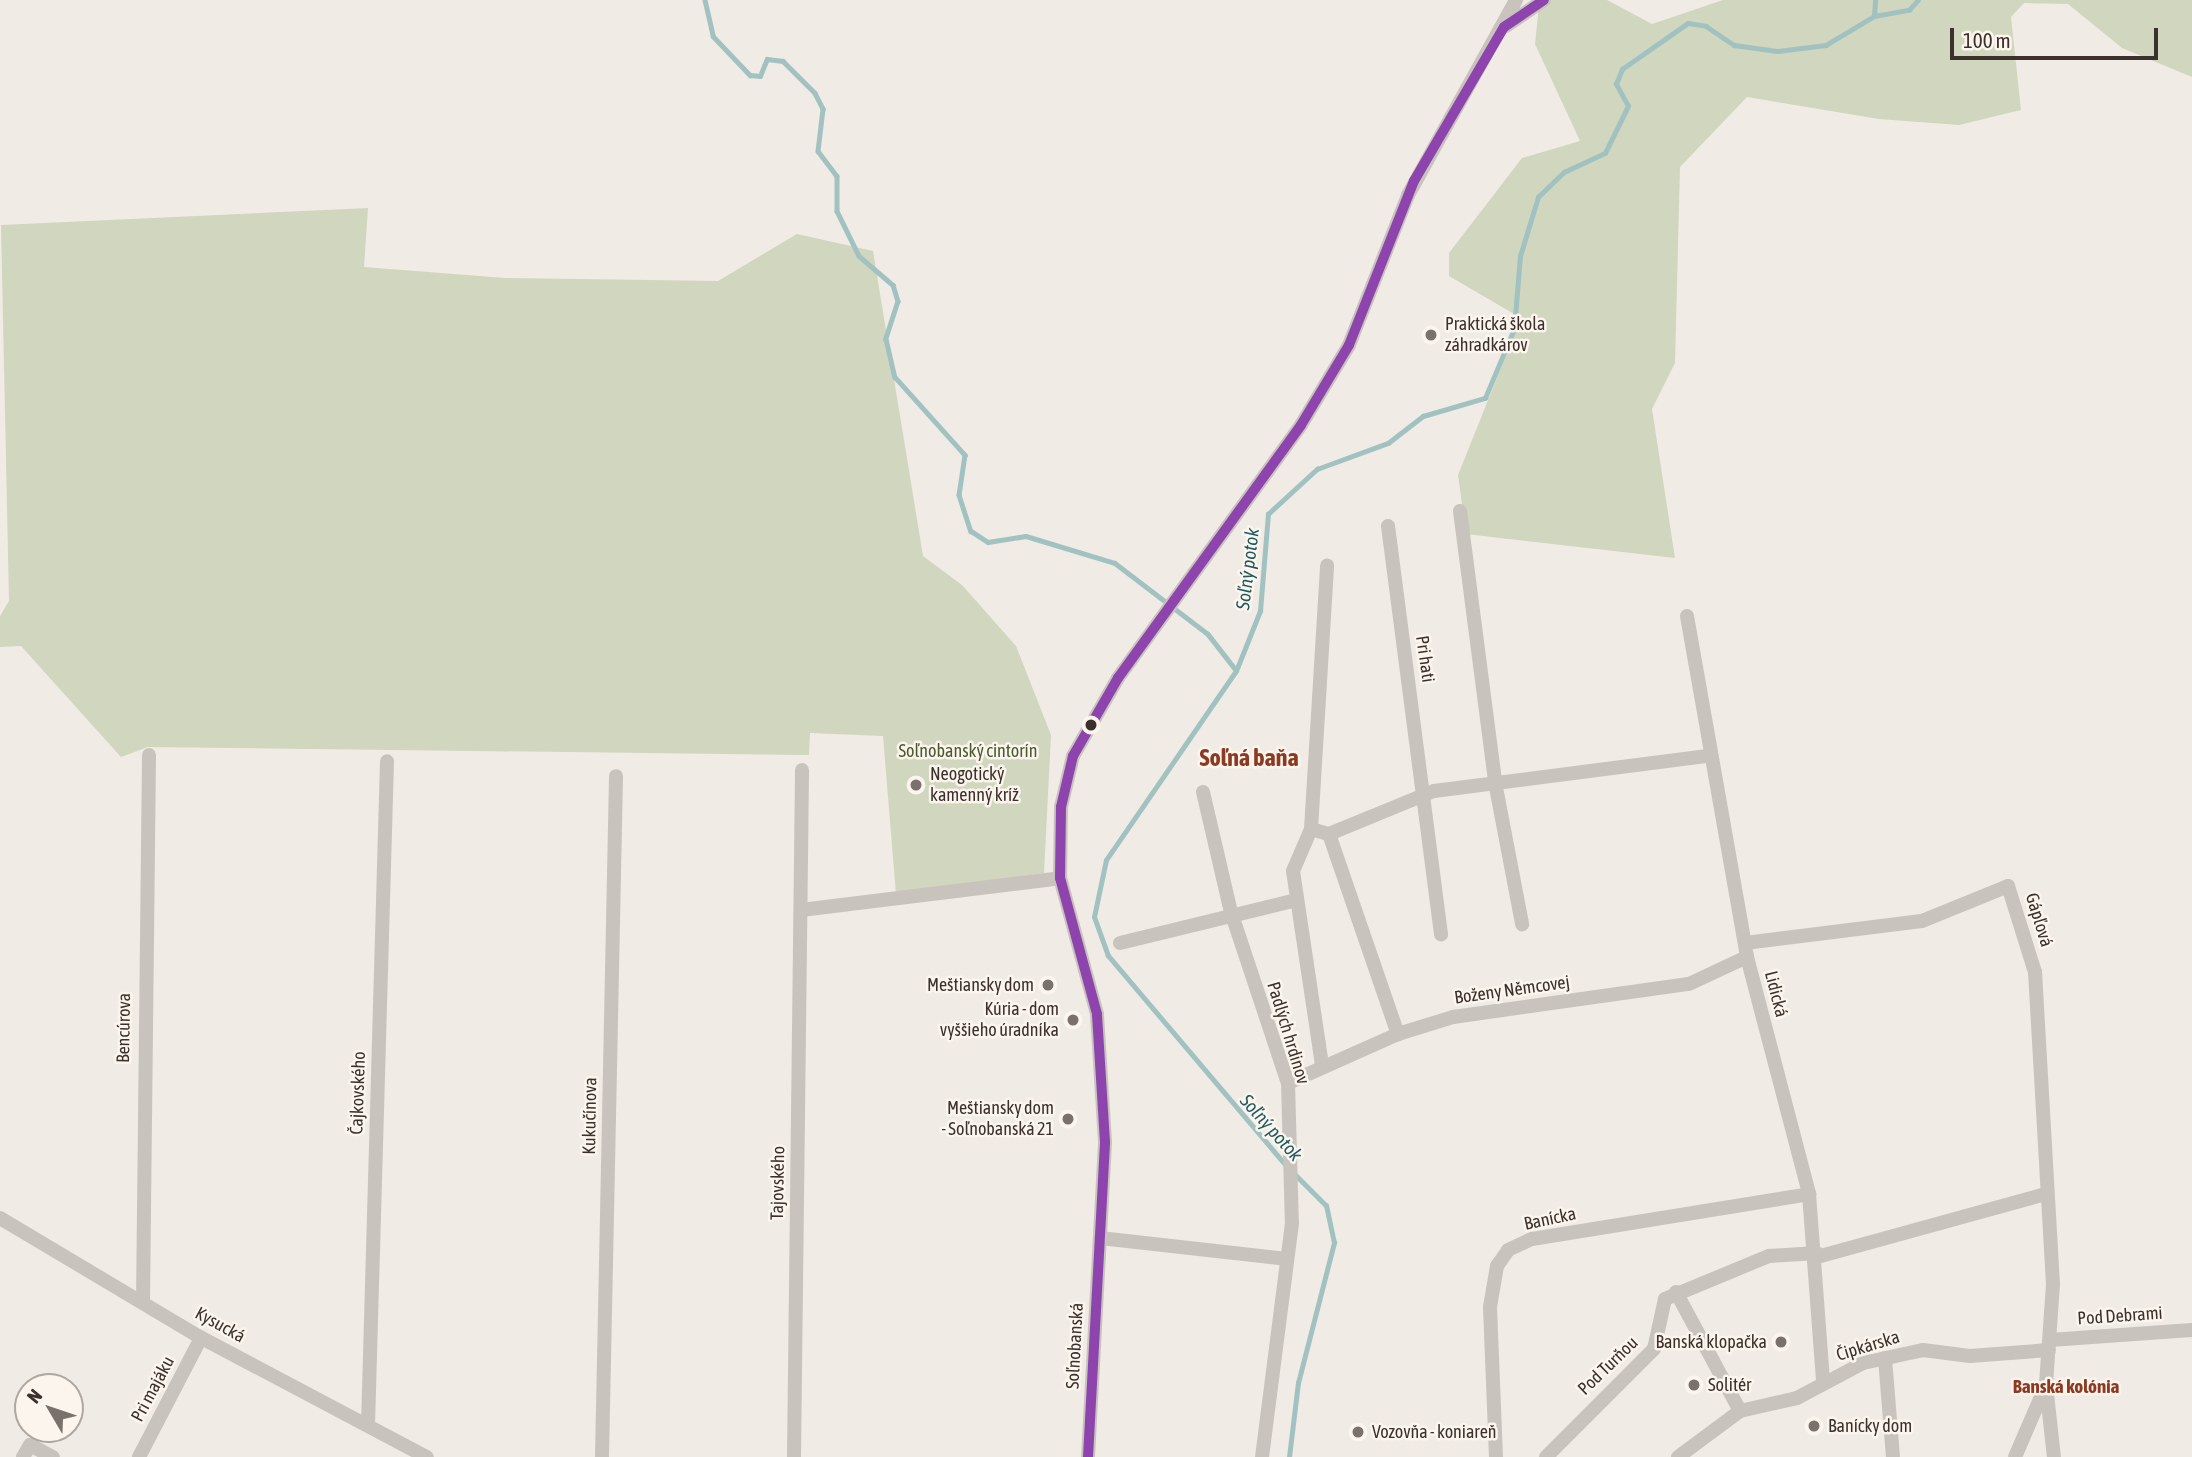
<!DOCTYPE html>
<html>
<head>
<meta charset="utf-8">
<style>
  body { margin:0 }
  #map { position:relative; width:2192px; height:1457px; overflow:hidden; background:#f0ebe5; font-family:"Asap Condensed",sans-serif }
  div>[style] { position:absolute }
  .green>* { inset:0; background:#d1d6bf }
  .stream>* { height:4.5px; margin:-2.25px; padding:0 2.25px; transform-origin:2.25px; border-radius:2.25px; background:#a1c2c1 }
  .minor>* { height:14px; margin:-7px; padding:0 7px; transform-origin:7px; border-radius:7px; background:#c9c3be }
  .bus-1>* { height:10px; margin:-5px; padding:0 5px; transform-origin:5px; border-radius:5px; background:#8e44ad }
  .dots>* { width:19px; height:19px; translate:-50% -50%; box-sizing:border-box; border:4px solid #fbf5ee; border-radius:50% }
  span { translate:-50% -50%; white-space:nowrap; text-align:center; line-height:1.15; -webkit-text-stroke:5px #fbf5ee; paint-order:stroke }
  .poi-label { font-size:18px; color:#3b302b }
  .left { translate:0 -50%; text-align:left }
  .right { translate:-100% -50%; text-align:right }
  .street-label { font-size:18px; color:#3b302b }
  .park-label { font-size:18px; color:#4a5a2e }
  .water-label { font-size:19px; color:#1f5a5e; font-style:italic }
  .neighbourhood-label { font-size:19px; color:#8c3b22; font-weight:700 }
  .district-label { font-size:24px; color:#8c3b22; font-weight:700 }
  .north { position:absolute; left:14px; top:1373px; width:70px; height:70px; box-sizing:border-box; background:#fbf5ee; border:2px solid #aea6a0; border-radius:50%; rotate:309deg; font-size:19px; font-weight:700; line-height:28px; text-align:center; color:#3b302b }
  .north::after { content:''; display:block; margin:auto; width:24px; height:32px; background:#7a716c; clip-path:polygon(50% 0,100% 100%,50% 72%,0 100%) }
  .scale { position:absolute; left:1950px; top:28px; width:208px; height:32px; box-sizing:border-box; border:4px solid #3b302b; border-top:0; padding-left:9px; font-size:21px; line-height:24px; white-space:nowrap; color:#3b302b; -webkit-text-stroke:5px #fbf5ee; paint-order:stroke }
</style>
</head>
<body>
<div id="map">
  <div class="green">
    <div style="clip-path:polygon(1550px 0,1607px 0,1652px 24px,1723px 0,2192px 0,2192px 77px,2122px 48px,2068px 4px,2024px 3px,2011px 17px,2021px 110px,1959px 125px,1879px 119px,1747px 97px,1680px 167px,1675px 363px,1652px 409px,1675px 558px,1466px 534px,1458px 475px,1521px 318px,1449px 276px,1449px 253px,1522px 158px,1580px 141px,1535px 44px,1539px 6px)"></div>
    <div style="clip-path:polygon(368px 208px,364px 267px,505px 278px,718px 281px,797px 234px,873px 251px,923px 556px,962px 585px,1016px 646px,1051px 735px,1044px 873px,896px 894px,883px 736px,810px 733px,809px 755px,148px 747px,121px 757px,21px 646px,0 647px,0 616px,9px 601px,1px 225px)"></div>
  </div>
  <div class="stream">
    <div style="left:705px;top:0;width:37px;rotate:77deg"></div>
    <div style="left:713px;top:36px;width:54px;rotate:46.5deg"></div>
    <div style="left:750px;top:75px;width:10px;rotate:6deg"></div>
    <div style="left:760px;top:76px;width:18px;rotate:-68deg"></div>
    <div style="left:767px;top:59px;width:16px;rotate:7deg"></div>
    <div style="left:783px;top:61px;width:45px;rotate:45deg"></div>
    <div style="left:815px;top:93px;width:18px;rotate:63deg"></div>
    <div style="left:823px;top:109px;width:42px;rotate:96.8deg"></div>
    <div style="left:818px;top:151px;width:31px;rotate:53deg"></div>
    <div style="left:837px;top:176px;width:35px;rotate:90deg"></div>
    <div style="left:837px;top:211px;width:50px;rotate:63.9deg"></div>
    <div style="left:859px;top:256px;width:45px;rotate:40.5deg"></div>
    <div style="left:893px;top:285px;width:17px;rotate:73deg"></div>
    <div style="left:898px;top:301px;width:40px;rotate:108deg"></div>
    <div style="left:886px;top:339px;width:39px;rotate:77deg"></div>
    <div style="left:895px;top:377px;width:105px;rotate:48.1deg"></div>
    <div style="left:965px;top:455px;width:40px;rotate:98.5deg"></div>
    <div style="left:959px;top:495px;width:38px;rotate:72deg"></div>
    <div style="left:971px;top:531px;width:20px;rotate:33deg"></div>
    <div style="left:988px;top:542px;width:38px;rotate:-9deg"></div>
    <div style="left:1026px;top:536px;width:93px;rotate:16.9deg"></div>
    <div style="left:1115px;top:563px;width:117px;rotate:37.4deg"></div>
    <div style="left:1208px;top:634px;width:46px;rotate:52.1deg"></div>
    <div style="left:1874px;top:16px;width:16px;rotate:-86deg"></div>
    <div style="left:1287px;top:1167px;width:277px;rotate:-130.3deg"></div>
    <div style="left:1108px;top:956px;width:41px;rotate:-109.7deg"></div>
    <div style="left:1094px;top:917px;width:58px;rotate:-78.1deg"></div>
    <div style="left:1106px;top:860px;width:229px;rotate:-55.5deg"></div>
    <div style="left:1236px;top:671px;width:65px;rotate:-68.2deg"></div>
    <div style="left:1260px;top:611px;width:97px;rotate:-85.3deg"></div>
    <div style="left:1268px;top:514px;width:67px;rotate:-42.6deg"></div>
    <div style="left:1317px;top:469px;width:76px;rotate:-20.1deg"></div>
    <div style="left:1388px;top:443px;width:44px;rotate:-37.6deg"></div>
    <div style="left:1423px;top:416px;width:65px;rotate:-16.2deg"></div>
    <div style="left:1485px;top:398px;width:75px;rotate:-67.2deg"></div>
    <div style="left:1514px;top:329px;width:73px;rotate:-85.3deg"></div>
    <div style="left:1520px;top:256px;width:62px;rotate:-73deg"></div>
    <div style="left:1538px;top:197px;width:36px;rotate:-44deg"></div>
    <div style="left:1564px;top:172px;width:45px;rotate:-24.9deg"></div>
    <div style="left:1605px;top:153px;width:52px;rotate:-63.9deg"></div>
    <div style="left:1628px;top:106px;width:25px;rotate:-119deg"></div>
    <div style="left:1616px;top:84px;width:16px;rotate:-68deg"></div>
    <div style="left:1622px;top:69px;width:80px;rotate:-34.9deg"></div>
    <div style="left:1688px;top:23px;width:18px;rotate:9deg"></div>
    <div style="left:1706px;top:26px;width:34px;rotate:34deg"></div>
    <div style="left:1734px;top:45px;width:43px;rotate:7.9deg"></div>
    <div style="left:1777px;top:51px;width:49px;rotate:-7deg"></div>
    <div style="left:1826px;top:45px;width:56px;rotate:-31.1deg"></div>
    <div style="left:1874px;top:16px;width:36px;rotate:-10deg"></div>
    <div style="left:1909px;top:10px;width:13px;rotate:-48deg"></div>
    <div style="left:1289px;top:1457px;width:75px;rotate:-83.1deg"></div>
    <div style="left:1298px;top:1383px;width:145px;rotate:-75.6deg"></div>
    <div style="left:1334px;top:1243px;width:38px;rotate:-102deg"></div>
    <div style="left:1326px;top:1206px;width:44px;rotate:-135deg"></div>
  </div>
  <div class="minor">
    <div style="left:1506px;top:26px;width:46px;rotate:-34.4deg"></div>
    <div style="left:1460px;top:511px;width:273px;rotate:82.6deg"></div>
    <div style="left:1495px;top:782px;width:145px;rotate:79.2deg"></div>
    <div style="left:1388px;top:526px;width:412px;rotate:82.6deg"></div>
    <div style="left:1687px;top:616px;width:346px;rotate:80deg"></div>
    <div style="left:1747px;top:957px;width:245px;rotate:75.3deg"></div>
    <div style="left:1809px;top:1194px;width:187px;rotate:85.7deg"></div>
    <div style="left:1203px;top:792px;width:123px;rotate:76.9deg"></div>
    <div style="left:1231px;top:912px;width:180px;rotate:71.6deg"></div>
    <div style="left:1288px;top:1083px;width:140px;rotate:88.4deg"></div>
    <div style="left:1292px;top:1223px;width:236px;rotate:97.3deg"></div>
    <div style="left:1311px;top:829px;width:19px;rotate:16deg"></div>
    <div style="left:1329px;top:834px;width:113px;rotate:-22.3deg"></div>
    <div style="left:1434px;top:791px;width:276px;rotate:-7.3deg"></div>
    <div style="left:1329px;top:834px;width:212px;rotate:71deg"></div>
    <div style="left:801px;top:910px;width:261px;rotate:-7deg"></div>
    <div style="left:1120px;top:943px;width:177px;rotate:-13.7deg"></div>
    <div style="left:1745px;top:943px;width:178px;rotate:-7.1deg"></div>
    <div style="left:1922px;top:921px;width:93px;rotate:-22.1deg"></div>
    <div style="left:2008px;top:886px;width:90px;rotate:72.6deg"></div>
    <div style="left:2035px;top:972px;width:313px;rotate:86.7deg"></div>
    <div style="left:2053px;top:1284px;width:101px;rotate:94deg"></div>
    <div style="left:2046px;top:1385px;width:78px;rotate:113.3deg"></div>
    <div style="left:1322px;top:1065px;width:196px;rotate:-98.5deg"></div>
    <div style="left:1293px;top:871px;width:46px;rotate:-66.8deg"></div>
    <div style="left:1311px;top:829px;width:264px;rotate:-86.5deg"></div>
    <div style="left:1288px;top:1083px;width:120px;rotate:-24deg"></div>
    <div style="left:1398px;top:1034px;width:58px;rotate:-17.2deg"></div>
    <div style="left:1453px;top:1017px;width:238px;rotate:-8deg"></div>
    <div style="left:1689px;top:984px;width:64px;rotate:-25deg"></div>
    <div style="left:0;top:1218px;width:230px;rotate:30.8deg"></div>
    <div style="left:198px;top:1336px;width:259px;rotate:27.9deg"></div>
    <div style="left:1100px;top:1238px;width:188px;rotate:6.4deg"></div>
    <div style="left:1817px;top:1257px;width:237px;rotate:-15.4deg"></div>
    <div style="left:1676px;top:1292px;width:135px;rotate:61.7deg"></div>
    <div style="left:143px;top:1302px;width:547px;rotate:-89.37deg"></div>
    <div style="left:2050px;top:1340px;width:142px;rotate:-4deg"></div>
    <div style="left:1885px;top:1358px;width:99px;rotate:85.4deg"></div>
    <div style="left:2046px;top:1385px;width:72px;rotate:83.7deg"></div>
    <div style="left:368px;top:1425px;width:664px;rotate:-88.36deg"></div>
    <div style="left:23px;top:1457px;width:14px;rotate:-60deg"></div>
    <div style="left:30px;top:1445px;width:26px;rotate:28deg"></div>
    <div style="left:139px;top:1457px;width:134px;rotate:-62.5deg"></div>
    <div style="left:602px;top:1457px;width:681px;rotate:-88.82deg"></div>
    <div style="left:794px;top:1457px;width:687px;rotate:-89.33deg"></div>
    <div style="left:1088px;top:1457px;width:315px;rotate:-86.9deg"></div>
    <div style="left:1105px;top:1142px;width:128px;rotate:-93.6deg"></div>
    <div style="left:1097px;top:1014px;width:141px;rotate:-105.2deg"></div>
    <div style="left:1060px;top:878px;width:71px;rotate:-89.2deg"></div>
    <div style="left:1061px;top:807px;width:52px;rotate:-76.8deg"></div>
    <div style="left:1073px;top:756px;width:90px;rotate:-60deg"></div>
    <div style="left:1118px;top:678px;width:312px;rotate:-54.1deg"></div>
    <div style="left:1301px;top:425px;width:93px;rotate:-59deg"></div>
    <div style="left:1349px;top:345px;width:161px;rotate:-68.5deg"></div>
    <div style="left:1408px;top:195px;width:223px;rotate:-61deg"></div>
    <div style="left:1496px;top:1457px;width:150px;rotate:-92.3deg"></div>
    <div style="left:1490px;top:1307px;width:42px;rotate:-80.3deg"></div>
    <div style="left:1497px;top:1266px;width:19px;rotate:-55deg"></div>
    <div style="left:1508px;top:1250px;width:26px;rotate:-25deg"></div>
    <div style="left:1532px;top:1239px;width:281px;rotate:-9.2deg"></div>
    <div style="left:1546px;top:1457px;width:153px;rotate:-45deg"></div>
    <div style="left:1654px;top:1349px;width:51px;rotate:-77.6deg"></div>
    <div style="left:1665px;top:1299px;width:113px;rotate:-22.5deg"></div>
    <div style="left:1769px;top:1256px;width:48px;rotate:-3.6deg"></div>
    <div style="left:1678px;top:1457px;width:77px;rotate:-36.6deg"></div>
    <div style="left:1740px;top:1411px;width:58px;rotate:-12.8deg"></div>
    <div style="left:1797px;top:1398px;width:75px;rotate:-27.9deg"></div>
    <div style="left:1863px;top:1363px;width:61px;rotate:-12.2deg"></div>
    <div style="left:1923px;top:1350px;width:47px;rotate:7.3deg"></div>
    <div style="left:1970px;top:1356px;width:79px;rotate:-4.3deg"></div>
  </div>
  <div class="bus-1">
    <div style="left:1088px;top:1457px;width:315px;rotate:-86.9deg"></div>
    <div style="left:1105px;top:1142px;width:128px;rotate:-93.6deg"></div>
    <div style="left:1097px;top:1014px;width:141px;rotate:-105.2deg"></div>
    <div style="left:1060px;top:878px;width:71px;rotate:-89.2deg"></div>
    <div style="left:1061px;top:807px;width:52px;rotate:-76.8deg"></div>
    <div style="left:1073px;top:756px;width:90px;rotate:-60deg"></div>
    <div style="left:1118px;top:678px;width:312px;rotate:-54.1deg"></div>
    <div style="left:1301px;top:425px;width:93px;rotate:-59deg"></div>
    <div style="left:1349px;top:345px;width:176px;rotate:-68.4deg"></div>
    <div style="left:1414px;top:181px;width:178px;rotate:-59.7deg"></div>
    <div style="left:1504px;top:27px;width:48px;rotate:-34deg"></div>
  </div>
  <div class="dots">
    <div style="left:1431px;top:335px;background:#7a716c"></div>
    <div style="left:1091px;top:725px;background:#3b302b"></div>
    <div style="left:916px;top:785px;background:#7a716c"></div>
    <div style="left:1048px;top:985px;background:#7a716c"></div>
    <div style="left:1073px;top:1020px;background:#7a716c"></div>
    <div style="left:1068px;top:1119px;background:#7a716c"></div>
    <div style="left:1781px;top:1342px;background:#7a716c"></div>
    <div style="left:1694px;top:1385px;background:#7a716c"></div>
    <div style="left:1814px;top:1426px;background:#7a716c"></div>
    <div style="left:1358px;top:1432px;background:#7a716c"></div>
  </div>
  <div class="poi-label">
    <span class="left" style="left:1445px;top:335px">Praktická škola<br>záhradkárov</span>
    <span class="left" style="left:930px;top:785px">Neogotický<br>kamenný kríž</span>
    <span class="right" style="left:1034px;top:985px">Meštiansky dom</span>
    <span class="right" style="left:1059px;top:1020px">Kúria - dom<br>vyššieho úradníka</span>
    <span class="right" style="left:1054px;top:1119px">Meštiansky dom<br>- Soľnobanská 21</span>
    <span class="right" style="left:1767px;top:1342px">Banská klopačka</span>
    <span class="left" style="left:1708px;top:1385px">Solitér</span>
    <span class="left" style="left:1828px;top:1426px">Banícky dom</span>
    <span class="left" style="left:1372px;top:1432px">Vozovňa - koniareň</span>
  </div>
  <div class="street-label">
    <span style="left:1425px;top:659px;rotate:82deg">Pri hati</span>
    <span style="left:2039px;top:920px;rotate:73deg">Gápľová</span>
    <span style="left:1512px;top:990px;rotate:-8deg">Boženy Němcovej</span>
    <span style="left:1776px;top:994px;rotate:76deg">Lidická</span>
    <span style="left:124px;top:1028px;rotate:-89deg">Bencúrova</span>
    <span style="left:1288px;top:1033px;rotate:73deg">Padlých hrdinov</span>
    <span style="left:358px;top:1093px;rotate:-88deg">Čajkovského</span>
    <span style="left:590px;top:1116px;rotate:-89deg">Kukučínova</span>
    <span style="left:778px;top:1183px;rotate:-89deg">Tajovského</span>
    <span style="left:1550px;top:1219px;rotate:-12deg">Banícka</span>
    <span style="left:2120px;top:1316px;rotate:-4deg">Pod Debrami</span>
    <span style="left:220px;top:1325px;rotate:29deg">Kysucká</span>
    <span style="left:1075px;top:1346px;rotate:-87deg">Soľnobanská</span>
    <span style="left:1868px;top:1346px;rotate:-17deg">Čipkárska</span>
    <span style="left:1608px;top:1366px;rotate:-44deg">Pod Turňou</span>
    <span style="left:153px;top:1389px;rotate:-62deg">Pri majáku</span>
  </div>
  <div class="park-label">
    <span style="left:968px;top:751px">Soľnobanský cintorín</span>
  </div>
  <div class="water-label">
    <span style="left:1248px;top:569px;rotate:-83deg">Soľný potok</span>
    <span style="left:1271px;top:1128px;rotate:48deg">Soľný potok</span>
  </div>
  <div class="neighbourhood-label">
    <span style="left:2066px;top:1387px">Banská kolónia</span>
  </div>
  <div class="district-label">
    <span style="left:1249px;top:758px">Soľná baňa</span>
  </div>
  <div class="north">N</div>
  <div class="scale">100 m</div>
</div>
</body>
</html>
